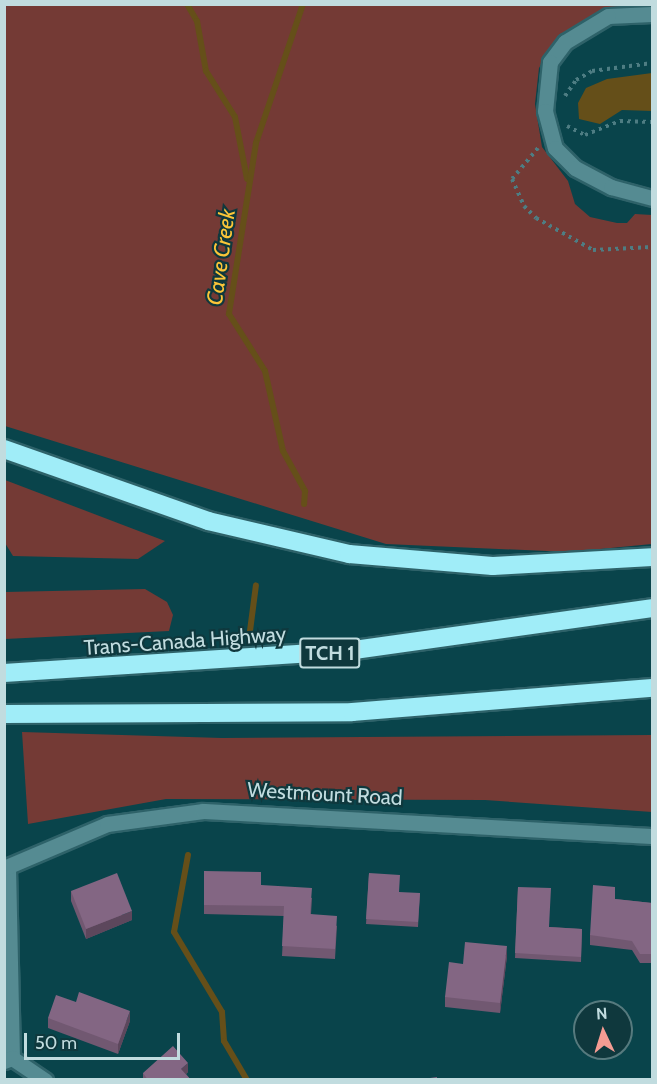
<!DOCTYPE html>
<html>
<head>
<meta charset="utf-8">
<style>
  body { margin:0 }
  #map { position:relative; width:657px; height:1084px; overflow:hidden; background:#09444b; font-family:Cabin,sans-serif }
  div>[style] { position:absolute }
  .green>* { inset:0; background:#743a35 }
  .water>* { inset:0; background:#654f19 }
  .stream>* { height:6px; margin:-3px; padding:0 3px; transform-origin:3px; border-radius:3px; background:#654f19 }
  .path>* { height:4px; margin-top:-2px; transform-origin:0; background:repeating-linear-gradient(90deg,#4e7d83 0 3px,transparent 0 7.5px) }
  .roads { filter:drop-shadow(2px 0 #2e6269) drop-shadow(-2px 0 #2e6269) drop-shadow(0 2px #2e6269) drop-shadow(0 -2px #2e6269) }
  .minor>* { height:15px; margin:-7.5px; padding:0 7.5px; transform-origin:7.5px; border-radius:7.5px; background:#558b92 }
  .highway>* { height:18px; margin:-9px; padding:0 9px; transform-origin:9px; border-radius:9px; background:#a0edf8 }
  .wall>* { inset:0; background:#715871 }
  .shaded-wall>* { inset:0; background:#5c475c }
  .building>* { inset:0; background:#836683 }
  span { translate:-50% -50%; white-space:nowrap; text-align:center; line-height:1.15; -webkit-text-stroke:4.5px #0f383d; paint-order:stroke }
  .shield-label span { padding:2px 4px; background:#0f383d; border:2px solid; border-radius:4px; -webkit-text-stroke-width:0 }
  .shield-label { font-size:20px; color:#c1dcdf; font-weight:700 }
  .street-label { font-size:21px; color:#c1dcdf }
  .water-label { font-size:22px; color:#fbc539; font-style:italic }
  .frame { position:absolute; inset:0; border:6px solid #c1dcdf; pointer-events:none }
  .north { position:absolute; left:573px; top:1000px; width:60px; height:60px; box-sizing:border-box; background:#0f383d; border:2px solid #567a7e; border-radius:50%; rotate:356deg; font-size:16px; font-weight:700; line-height:24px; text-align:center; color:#c1dcdf }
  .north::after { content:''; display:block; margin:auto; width:21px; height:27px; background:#f59c93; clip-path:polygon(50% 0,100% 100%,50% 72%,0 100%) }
  .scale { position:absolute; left:24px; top:1033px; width:156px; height:27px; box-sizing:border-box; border:3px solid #c1dcdf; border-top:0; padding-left:8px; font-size:18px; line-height:21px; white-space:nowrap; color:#c1dcdf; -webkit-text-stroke:4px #0f383d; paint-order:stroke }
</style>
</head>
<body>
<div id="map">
  <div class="green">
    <div style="clip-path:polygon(5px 5px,652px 5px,594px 15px,554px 44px,539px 68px,535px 104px,542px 147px,568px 181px,575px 204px,590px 217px,617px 223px,627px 223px,635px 214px,652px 215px,652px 544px,569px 552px,386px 544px,5px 426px)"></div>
    <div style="clip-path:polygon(4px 480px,5px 480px,165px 541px,138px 559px,13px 556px,5px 543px)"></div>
    <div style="clip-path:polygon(145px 589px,167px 602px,173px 615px,169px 631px,5px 639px,5px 592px)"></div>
    <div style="clip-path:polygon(22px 732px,222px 738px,652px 735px,652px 812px,485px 800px,166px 799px,28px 824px)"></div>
  </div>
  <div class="water">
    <div style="clip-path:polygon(652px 73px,652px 111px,622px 110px,600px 124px,579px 119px,578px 103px,586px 88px,607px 79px)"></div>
  </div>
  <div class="stream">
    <div style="left:187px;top:4px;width:20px;rotate:60deg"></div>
    <div style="left:197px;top:21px;width:51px;rotate:79.8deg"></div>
    <div style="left:206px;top:71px;width:54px;rotate:57.8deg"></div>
    <div style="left:235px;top:117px;width:63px;rotate:79deg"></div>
    <div style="left:303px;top:4px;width:147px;rotate:108.7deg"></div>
    <div style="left:256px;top:143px;width:173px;rotate:99deg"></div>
    <div style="left:229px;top:314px;width:67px;rotate:57.7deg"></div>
    <div style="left:265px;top:371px;width:82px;rotate:77.3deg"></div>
    <div style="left:283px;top:451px;width:46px;rotate:61.2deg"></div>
    <div style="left:305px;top:491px;width:13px;rotate:94deg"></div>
    <div style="left:250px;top:631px;width:46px;rotate:-82.6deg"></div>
    <div style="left:188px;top:855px;width:78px;rotate:100.3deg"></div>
    <div style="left:174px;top:932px;width:93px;rotate:59deg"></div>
    <div style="left:222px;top:1012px;width:29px;rotate:86deg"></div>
    <div style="left:224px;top:1041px;width:45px;rotate:59.5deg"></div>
  </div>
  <div class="path">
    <div style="left:565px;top:96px;width:19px;rotate:-55deg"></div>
    <div style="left:576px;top:80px;width:18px;rotate:-29deg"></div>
    <div style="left:592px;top:71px;width:61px;rotate:-7.6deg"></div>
    <div style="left:567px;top:126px;width:20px;rotate:27deg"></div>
    <div style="left:585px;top:135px;width:38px;rotate:-22deg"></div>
    <div style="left:620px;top:121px;width:32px;rotate:2deg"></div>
    <div style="left:538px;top:148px;width:40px;rotate:130deg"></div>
    <div style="left:512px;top:179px;width:30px;rotate:66deg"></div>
    <div style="left:524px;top:206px;width:17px;rotate:45deg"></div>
    <div style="left:536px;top:218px;width:65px;rotate:29.3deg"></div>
    <div style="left:593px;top:250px;width:59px;rotate:-2.9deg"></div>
  </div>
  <div class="roads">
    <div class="minor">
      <div style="left:652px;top:14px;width:44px;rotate:177.4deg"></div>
      <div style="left:608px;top:16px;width:50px;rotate:148.8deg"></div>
      <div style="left:565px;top:42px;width:25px;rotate:127deg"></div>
      <div style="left:550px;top:62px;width:49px;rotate:95.8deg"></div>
      <div style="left:545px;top:111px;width:38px;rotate:75deg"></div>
      <div style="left:555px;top:148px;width:28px;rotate:45deg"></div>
      <div style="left:575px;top:168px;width:41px;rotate:27.8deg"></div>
      <div style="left:611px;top:187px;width:42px;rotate:15deg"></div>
      <div style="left:8px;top:867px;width:191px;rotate:88.8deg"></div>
      <div style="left:4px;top:868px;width:112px;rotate:-23.1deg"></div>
      <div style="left:107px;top:824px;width:97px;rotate:-7.7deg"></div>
      <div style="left:203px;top:811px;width:450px;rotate:3.2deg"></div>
      <div style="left:4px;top:1061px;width:9px;rotate:-21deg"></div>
      <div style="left:12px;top:1058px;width:40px;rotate:34deg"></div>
    </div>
    <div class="highway">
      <div style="left:4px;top:449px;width:216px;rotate:19.4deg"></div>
      <div style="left:208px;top:521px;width:145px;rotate:13.2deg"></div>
      <div style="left:349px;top:554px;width:144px;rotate:4.8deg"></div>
      <div style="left:493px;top:566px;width:159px;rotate:-3.2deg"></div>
      <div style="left:4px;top:673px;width:344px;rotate:-3.7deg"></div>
      <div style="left:347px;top:651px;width:308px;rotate:-8deg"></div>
      <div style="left:4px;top:714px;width:348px;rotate:-0.3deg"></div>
      <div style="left:352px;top:712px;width:301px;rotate:-4.6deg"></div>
    </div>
  </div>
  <div class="wall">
    <div style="clip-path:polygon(204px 871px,312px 898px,311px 914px,337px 926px,335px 959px,282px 956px,284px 916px,204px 914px)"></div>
    <div style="clip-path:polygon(369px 873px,399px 893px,420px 893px,418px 927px,366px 924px)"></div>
    <div style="clip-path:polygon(518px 887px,549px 927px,582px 929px,581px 962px,515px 958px)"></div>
    <div style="clip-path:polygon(71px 891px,132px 920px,86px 939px,71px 901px)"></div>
    <div style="clip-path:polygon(615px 899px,652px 903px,652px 963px,640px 963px,632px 950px,590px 945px,590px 935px)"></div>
    <div style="clip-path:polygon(507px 956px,500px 1013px,445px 1007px,445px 997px,463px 964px)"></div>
    <div style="clip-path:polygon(48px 1018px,130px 1021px,118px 1054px,48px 1028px)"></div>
    <div style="clip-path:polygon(188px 1072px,186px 1074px,191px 1080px,143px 1080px,143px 1073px)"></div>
  </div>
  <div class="shaded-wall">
    <div style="clip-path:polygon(132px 911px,132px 920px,86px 939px,86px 929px)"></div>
    <div style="clip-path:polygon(507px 946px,507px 956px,500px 1013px,500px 1003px)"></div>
    <div style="clip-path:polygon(130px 1011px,130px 1021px,118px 1054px,118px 1044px)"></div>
    <div style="clip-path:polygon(188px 1063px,188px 1072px,181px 1079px,181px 1069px)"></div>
  </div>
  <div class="building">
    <div style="clip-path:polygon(204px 871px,261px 872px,261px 885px,312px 888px,310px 914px,337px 916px,335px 949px,282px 946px,284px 906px,204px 905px)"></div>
    <div style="clip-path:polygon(117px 873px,132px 911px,86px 929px,71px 891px)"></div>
    <div style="clip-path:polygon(369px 873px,400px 875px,399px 892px,420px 893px,418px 922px,366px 919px)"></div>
    <div style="clip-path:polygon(593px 885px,615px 887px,615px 899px,652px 903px,652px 954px,640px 954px,632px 941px,590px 935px)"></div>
    <div style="clip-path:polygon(518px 887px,551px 888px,549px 927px,582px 929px,581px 957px,515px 953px)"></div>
    <div style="clip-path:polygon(465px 942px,507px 946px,500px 1003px,445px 997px,449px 962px,463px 964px)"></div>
    <div style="clip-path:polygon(79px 992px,130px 1011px,118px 1044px,48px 1018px,56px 995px,76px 1002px)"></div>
    <div style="clip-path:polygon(173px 1046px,188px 1063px,181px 1069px,191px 1080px,148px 1080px,143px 1073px)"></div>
    <div style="clip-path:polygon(437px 1077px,437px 1080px,416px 1080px)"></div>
  </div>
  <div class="shield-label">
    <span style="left:330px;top:653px">TCH 1</span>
  </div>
  <div class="street-label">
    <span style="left:185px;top:641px;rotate:-4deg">Trans-Canada Highway</span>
    <span style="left:325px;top:794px;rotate:3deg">Westmount Road</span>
  </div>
  <div class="water-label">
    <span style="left:221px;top:257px;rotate:-82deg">Cave Creek</span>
  </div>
  <div class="frame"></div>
  <div class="north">N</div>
  <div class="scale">50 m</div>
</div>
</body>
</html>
